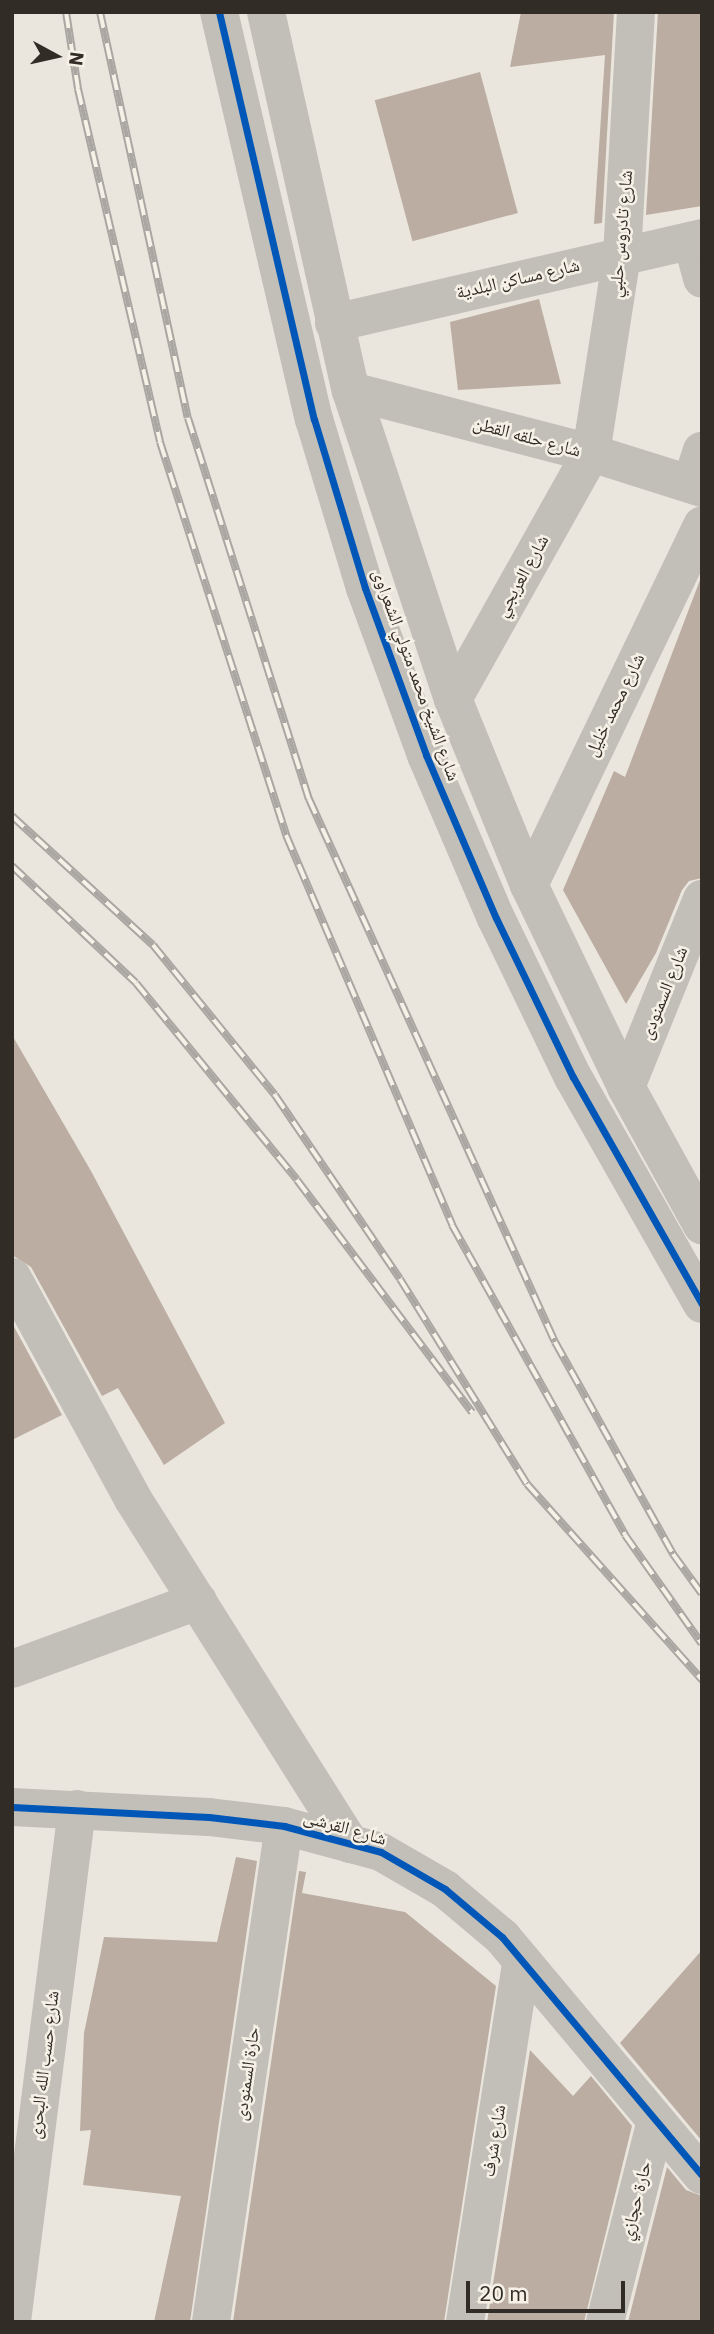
<!DOCTYPE html>
<html>
<head>
<meta charset="utf-8">
<style>
  body { margin:0 }
  #map { position:relative; width:714px; height:2334px; overflow:hidden; background:#eae6de; font-family:"IBM Plex Sans","Noto Naskh Arabic",sans-serif }
  div>[style] { position:absolute }
  .building>* { inset:0; background:#bbada2; transform-origin:0 0 }
  .minor>* { height:38px; margin:-19px; padding:0 19px; transform-origin:19px; border-radius:19px; background:#c2beb8 }
  .rail>* { height:8px; margin-top:-4px; transform-origin:0; background:repeating-linear-gradient(90deg,#f6f1e6 0 16px,#aaa7a2 0 32px); box-sizing:border-box; border-block:2px solid #aaa7a2 }
  .cycleway>* { height:7px; margin:-3.5px; padding:0 3.5px; transform-origin:3.5px; border-radius:3.5px; background:#0057b8 }
  span { translate:-50% -50%; white-space:nowrap; text-align:center; line-height:1.15; -webkit-text-stroke:5px #f6f1e6; paint-order:stroke }
  .street-label { font-size:18px; color:#322c27 }
  .frame { position:absolute; inset:0; border:14px solid #322c27; pointer-events:none }
  .north { position:absolute; left:21px; top:21px; width:70px; height:70px; -webkit-text-stroke:5px #f6f1e6; paint-order:stroke; rotate:98deg; font-size:19px; font-weight:700; line-height:28px; text-align:center; color:#322c27 }
  .north::after { content:''; display:block; margin:auto; width:24px; height:32px; background:#322c27; clip-path:polygon(50% 0,100% 100%,50% 72%,0 100%) }
  .scale { position:absolute; left:466px; top:2281px; width:159px; height:32px; box-sizing:border-box; border:4px solid #322c27; border-top:0; padding-left:9px; font-size:21px; line-height:24px; white-space:nowrap; color:#322c27; -webkit-text-stroke:5px #f6f1e6; paint-order:stroke }
</style>
</head>
<body>
<div id="map">
  <div class="building">
    <div style="clip-path:polygon(521px 12px,614px 12px,602px 223px,594px 224px,605px 55px,510px 67px)"></div>
    <div style="clip-path:polygon(658px 12px,702px 12px,702px 206px,646px 215px)"></div>
    <div style="left:480px;top:72px;width:146px;height:109px;rotate:75deg"></div>
    <div style="clip-path:polygon(539px 299px,561px 384px,458px 390px,450px 322px)"></div>
    <div style="clip-path:polygon(700px 580px,702px 878px,689px 881px,682px 890px,656px 953px,626px 1004px,563px 890px,614px 771px,625px 777px)"></div>
    <div style="clip-path:polygon(12px 1035px,91px 1171px,225px 1423px,164px 1465px,118px 1388px,102px 1396px,31px 1267px,12px 1255px)"></div>
    <div style="clip-path:polygon(12px 1323px,62px 1415px,12px 1440px)"></div>
    <div style="clip-path:polygon(236px 1857px,257px 1861px,190px 2322px,154px 2322px,181px 2196px,83px 2185px,91px 2130px,80px 2131px,84px 2033px,104px 1937px,217px 1942px)"></div>
    <div style="clip-path:polygon(299px 1871px,306px 1872px,302px 1893px,405px 1912px,496px 1986px,444px 2322px,233px 2322px)"></div>
    <div style="clip-path:polygon(702px 1950px,702px 2141px,620px 2043px)"></div>
    <div style="clip-path:polygon(530px 2050px,573px 2096px,591px 2076px,632px 2126px,584px 2322px,487px 2322px)"></div>
    <div style="clip-path:polygon(667px 2167px,686px 2190px,702px 2196px,702px 2322px,628px 2322px)"></div>
  </div>
  <div class="minor">
    <div style="left:219px;top:12px;width:418px;rotate:76.9deg"></div>
    <div style="left:314px;top:419px;width:177px;rotate:73.2deg"></div>
    <div style="left:365px;top:588px;width:178px;rotate:69.9deg"></div>
    <div style="left:426px;top:755px;width:177px;rotate:66.8deg"></div>
    <div style="left:496px;top:918px;width:177px;rotate:64.2deg"></div>
    <div style="left:573px;top:1077px;width:261px;rotate:60.4deg"></div>
    <div style="left:266px;top:12px;width:388px;rotate:77.4deg"></div>
    <div style="left:351px;top:391px;width:324px;rotate:71.7deg"></div>
    <div style="left:453px;top:699px;width:201px;rotate:67.8deg"></div>
    <div style="left:529px;top:885px;width:224px;rotate:64.3deg"></div>
    <div style="left:626px;top:1087px;width:158px;rotate:61.2deg"></div>
    <div style="left:692px;top:241px;width:39px;rotate:75deg"></div>
    <div style="left:334px;top:323px;width:378px;rotate:-13deg"></div>
    <div style="left:351px;top:391px;width:248px;rotate:14.5deg"></div>
    <div style="left:591px;top:453px;width:116px;rotate:17.5deg"></div>
    <div style="left:691px;top:484px;width:35px;rotate:-72deg"></div>
    <div style="left:453px;top:699px;width:282px;rotate:-60.7deg"></div>
    <div style="left:591px;top:453px;width:200px;rotate:-81.1deg"></div>
    <div style="left:622px;top:255px;width:243px;rotate:-86.7deg"></div>
    <div style="left:529px;top:885px;width:399px;rotate:-64.3deg"></div>
    <div style="left:626px;top:1087px;width:203px;rotate:-68deg"></div>
    <div style="left:12px;top:1277px;width:253px;rotate:61.4deg"></div>
    <div style="left:133px;top:1499px;width:408px;rotate:57.8deg"></div>
    <div style="left:12px;top:1669px;width:198px;rotate:-20.1deg"></div>
    <div style="left:12px;top:1807px;width:197px;rotate:2.9deg"></div>
    <div style="left:209px;top:1817px;width:76px;rotate:6.8deg"></div>
    <div style="left:284px;top:1826px;width:100px;rotate:15deg"></div>
    <div style="left:381px;top:1852px;width:74px;rotate:30deg"></div>
    <div style="left:445px;top:1889px;width:75px;rotate:40.1deg"></div>
    <div style="left:502px;top:1937px;width:311px;rotate:50deg"></div>
    <div style="left:12px;top:2321px;width:516px;rotate:-82.76deg"></div>
    <div style="left:211px;top:2322px;width:501px;rotate:-81.63deg"></div>
    <div style="left:465px;top:2322px;width:366px;rotate:-81.1deg"></div>
    <div style="left:605px;top:2322px;width:207px;rotate:-75.8deg"></div>
  </div>
  <div class="rail">
    <div style="left:66px;top:12px;width:78px;rotate:81.1deg"></div>
    <div style="left:78px;top:89px;width:362px;rotate:76.9deg"></div>
    <div style="left:160px;top:442px;width:413px;rotate:72.2deg"></div>
    <div style="left:286px;top:835px;width:424px;rotate:66.9deg"></div>
    <div style="left:452px;top:1225px;width:355px;rotate:60.8deg"></div>
    <div style="left:625px;top:1535px;width:133px;rotate:54.8deg"></div>
    <div style="left:100px;top:12px;width:415px;rotate:77.8deg"></div>
    <div style="left:188px;top:418px;width:400px;rotate:72.4deg"></div>
    <div style="left:309px;top:799px;width:596px;rotate:65.63deg"></div>
    <div style="left:555px;top:1342px;width:243px;rotate:60.9deg"></div>
    <div style="left:673px;top:1554px;width:49px;rotate:54.1deg"></div>
    <div style="left:12px;top:816px;width:191px;rotate:42.5deg"></div>
    <div style="left:153px;top:945px;width:193px;rotate:50.9deg"></div>
    <div style="left:275px;top:1095px;width:222px;rotate:55.8deg"></div>
    <div style="left:400px;top:1279px;width:241px;rotate:58.2deg"></div>
    <div style="left:527px;top:1484px;width:263px;rotate:48.2deg"></div>
    <div style="left:12px;top:866px;width:170px;rotate:43.3deg"></div>
    <div style="left:136px;top:983px;width:254px;rotate:50.7deg"></div>
    <div style="left:297px;top:1180px;width:291px;rotate:53deg"></div>
  </div>
  <div class="cycleway">
    <div style="left:219px;top:12px;width:418px;rotate:76.9deg"></div>
    <div style="left:314px;top:419px;width:177px;rotate:73.2deg"></div>
    <div style="left:365px;top:588px;width:178px;rotate:69.9deg"></div>
    <div style="left:426px;top:755px;width:177px;rotate:66.8deg"></div>
    <div style="left:496px;top:918px;width:177px;rotate:64.2deg"></div>
    <div style="left:573px;top:1077px;width:261px;rotate:60.4deg"></div>
    <div style="left:12px;top:1807px;width:197px;rotate:2.9deg"></div>
    <div style="left:209px;top:1817px;width:76px;rotate:6.8deg"></div>
    <div style="left:284px;top:1826px;width:100px;rotate:15deg"></div>
    <div style="left:381px;top:1852px;width:74px;rotate:30deg"></div>
    <div style="left:445px;top:1889px;width:75px;rotate:40.1deg"></div>
    <div style="left:502px;top:1937px;width:311px;rotate:50deg"></div>
  </div>
  <div class="street-label">
    <span style="left:621px;top:234px;rotate:-85deg">شارع تادروس حلبي</span>
    <span style="left:518px;top:279px;rotate:-13deg">شارع مساكن البلدية</span>
    <span style="left:527px;top:437px;rotate:15deg">شارع حلقه القطن</span>
    <span style="left:522px;top:576px;rotate:-61deg">شارع العربجي</span>
    <span style="left:416px;top:675px;rotate:70deg">شارع الشيخ محمد متولي الشعراوى</span>
    <span style="left:615px;top:705px;rotate:-64deg">شارع محمد خليل</span>
    <span style="left:664px;top:993px;rotate:-68deg">شارع السمنودى</span>
    <span style="left:345px;top:1828px;rotate:16deg">شارع القرشى</span>
    <span style="left:44px;top:2065px;rotate:-83deg">شارع حسب الله البحرى</span>
    <span style="left:247px;top:2074px;rotate:-82deg">حارة السمنودى</span>
    <span style="left:494px;top:2141px;rotate:-81deg">شارع شرف</span>
    <span style="left:636px;top:2201px;rotate:-76deg">حارة حجازي</span>
  </div>
  <div class="frame"></div>
  <div class="north">N</div>
  <div class="scale">20 m</div>
</div>
</body>
</html>
